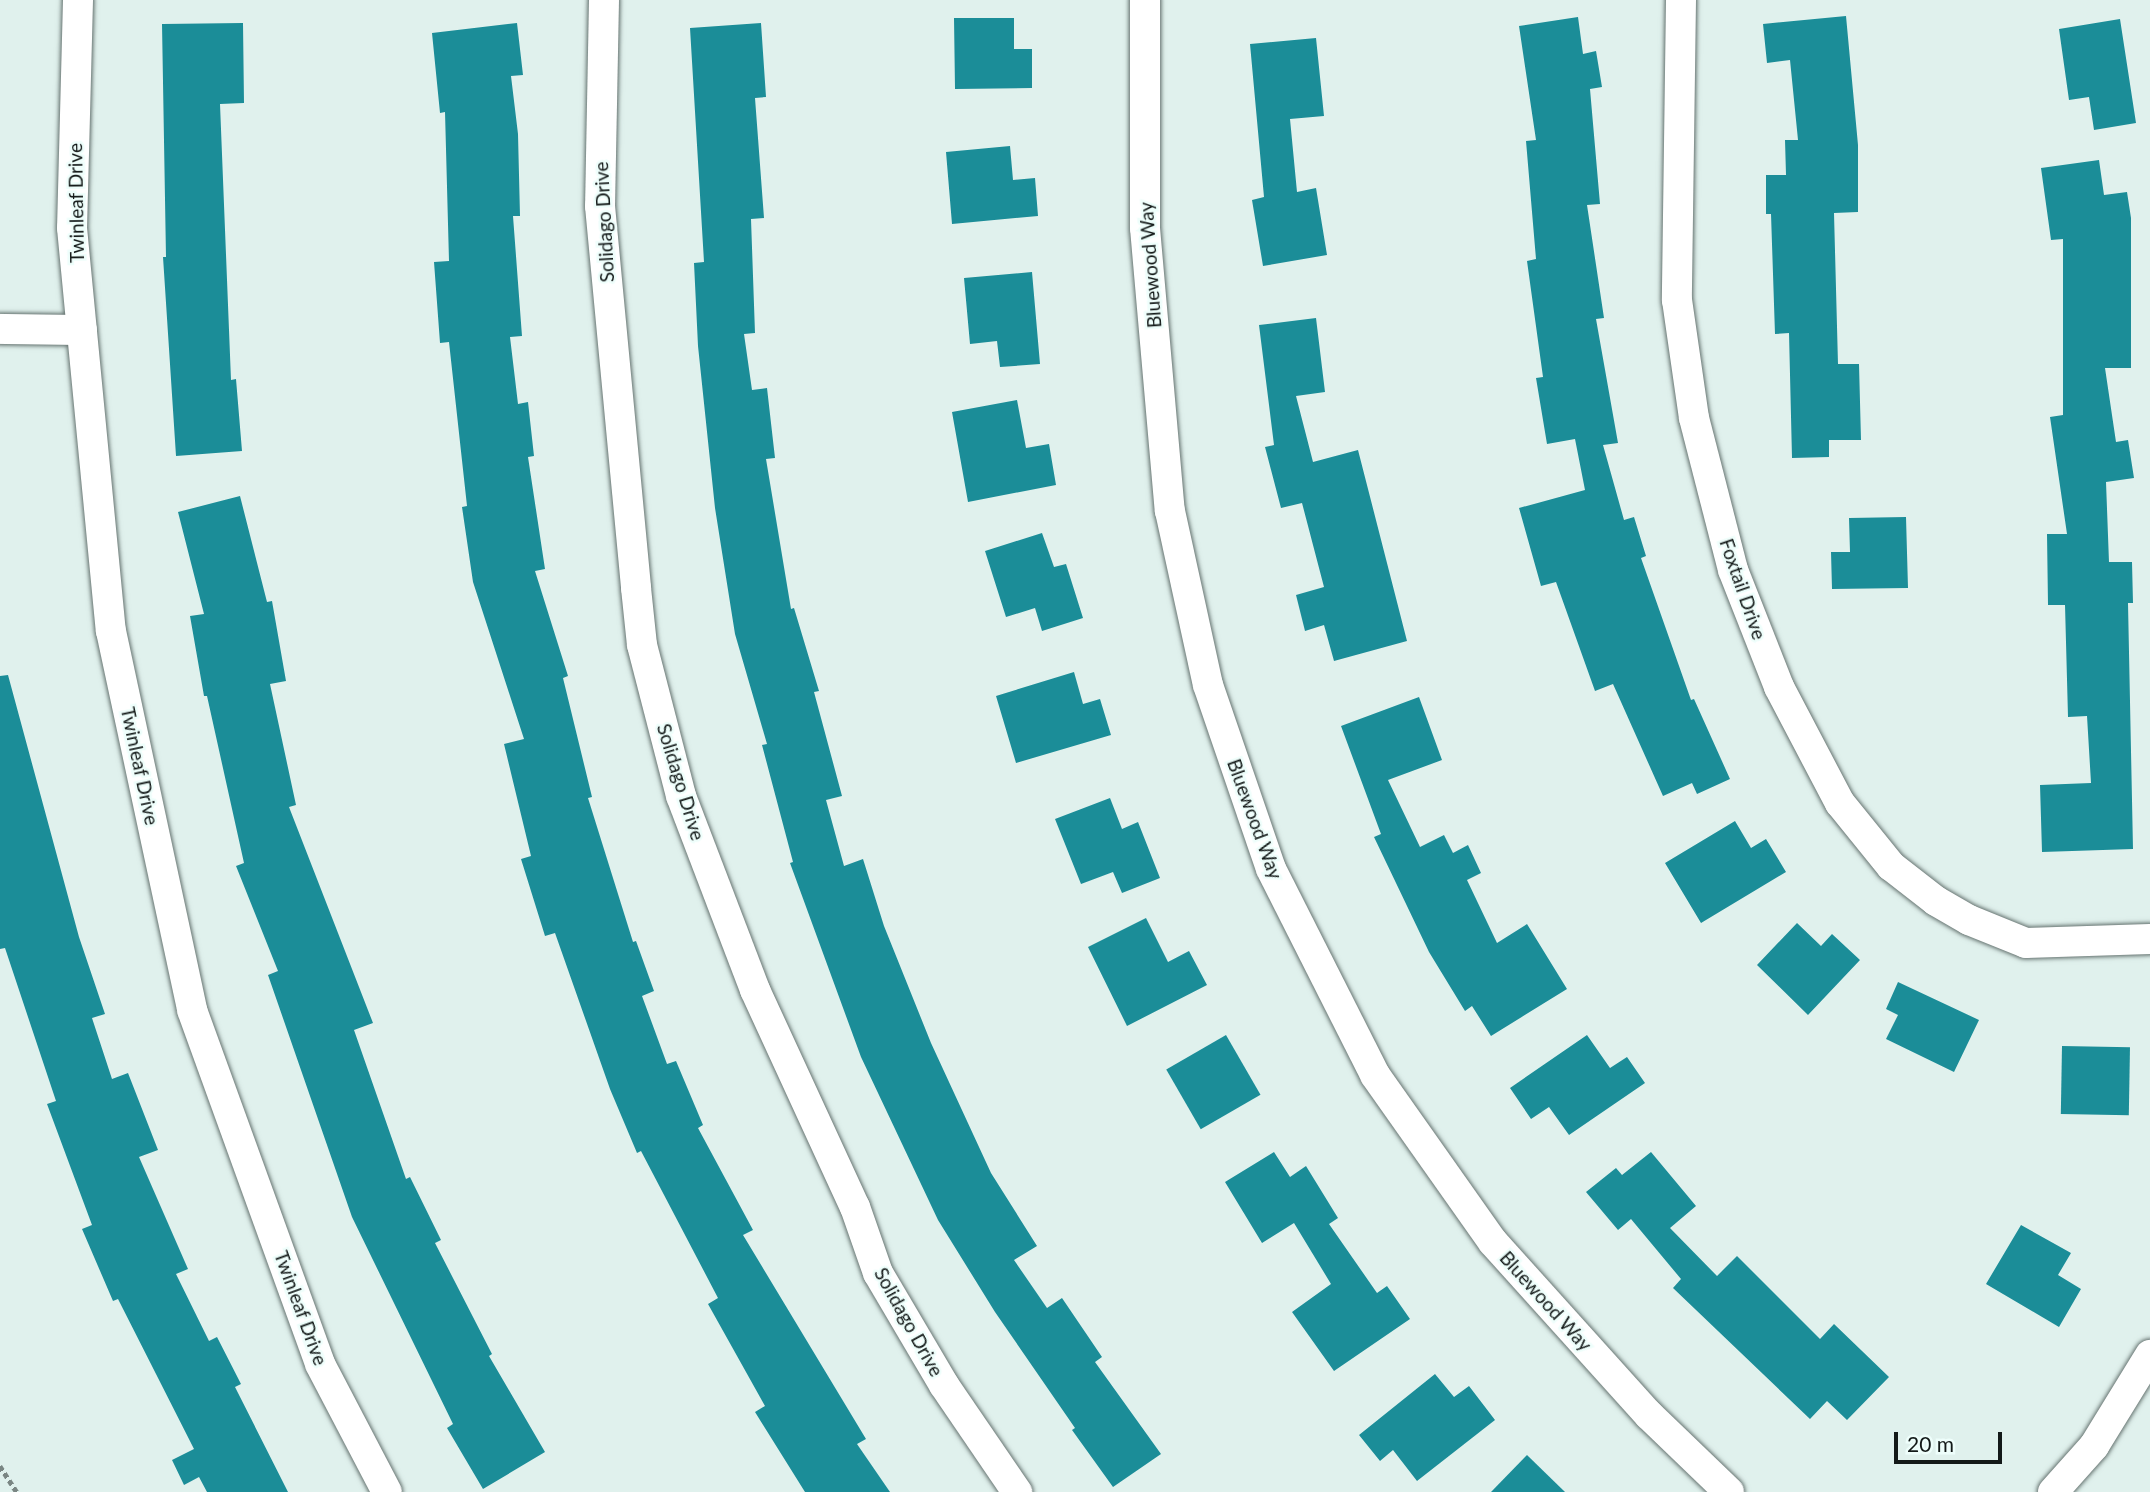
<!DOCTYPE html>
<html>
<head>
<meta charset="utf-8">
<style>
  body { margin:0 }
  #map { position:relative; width:2150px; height:1492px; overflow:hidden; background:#e0f1ed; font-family:Lato,sans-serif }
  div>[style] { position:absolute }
  .building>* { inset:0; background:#1b8d98; transform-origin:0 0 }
  .path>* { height:4.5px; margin-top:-2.25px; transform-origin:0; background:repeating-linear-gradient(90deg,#7a8683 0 5px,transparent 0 8.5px) }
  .roads { filter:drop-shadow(0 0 2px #667471) drop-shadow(0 0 2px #667471) }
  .street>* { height:30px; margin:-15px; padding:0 15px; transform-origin:15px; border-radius:15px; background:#fff }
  span { translate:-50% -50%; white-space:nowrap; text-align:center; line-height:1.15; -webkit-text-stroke:5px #eefefb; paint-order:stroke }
  .street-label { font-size:19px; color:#131918 }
  .scale { position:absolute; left:1894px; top:1432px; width:108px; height:32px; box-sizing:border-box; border:4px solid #131918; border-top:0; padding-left:9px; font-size:21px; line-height:24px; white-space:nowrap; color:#131918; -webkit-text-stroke:5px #eefefb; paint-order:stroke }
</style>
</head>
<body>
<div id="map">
  <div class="building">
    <div style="clip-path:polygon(1846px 16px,1858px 145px,1858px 212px,1834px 213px,1838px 364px,1859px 364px,1861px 440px,1829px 440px,1829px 457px,1792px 458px,1789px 333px,1775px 334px,1771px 214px,1766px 214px,1766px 175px,1786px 175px,1785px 140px,1798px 140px,1790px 60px,1767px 63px,1763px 24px)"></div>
    <div style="clip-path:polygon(1578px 17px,1583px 54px,1596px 51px,1602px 87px,1590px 89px,1600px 204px,1587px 205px,1604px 318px,1596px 319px,1618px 443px,1603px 445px,1624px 520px,1634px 517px,1646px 556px,1641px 558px,1691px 700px,1694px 699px,1730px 779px,1697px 794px,1692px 783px,1663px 796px,1613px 684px,1595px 691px,1556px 582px,1541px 586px,1519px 508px,1585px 490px,1575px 439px,1547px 444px,1536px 378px,1543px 377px,1527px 261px,1536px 259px,1526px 141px,1536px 140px,1519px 26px)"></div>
    <div style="clip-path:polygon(954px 18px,1014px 18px,1014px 49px,1032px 49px,1032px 88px,955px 89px)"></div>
    <div style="clip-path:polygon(2120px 19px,2136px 123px,2094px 130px,2089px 97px,2069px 100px,2059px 29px)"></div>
    <div style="clip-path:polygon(243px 23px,244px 103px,220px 104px,231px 380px,236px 379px,242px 451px,176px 456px,163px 257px,166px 257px,162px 24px)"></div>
    <div style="clip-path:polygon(517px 23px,523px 75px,511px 76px,518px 134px,520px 216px,513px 216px,522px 336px,510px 337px,518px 404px,528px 402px,534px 456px,528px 457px,545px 569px,535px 571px,568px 676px,563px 678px,592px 797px,588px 798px,633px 942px,636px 941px,654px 991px,642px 996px,667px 1064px,676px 1061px,703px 1125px,698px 1128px,753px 1230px,743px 1235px,866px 1439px,857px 1444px,890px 1492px,805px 1492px,755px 1412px,765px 1406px,708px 1304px,718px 1298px,641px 1151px,637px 1153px,610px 1089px,555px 933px,545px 936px,521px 859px,531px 856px,504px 744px,524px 739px,473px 582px,462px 507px,467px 506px,449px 342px,440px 343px,434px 262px,449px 261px,445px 112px,440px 113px,432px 33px)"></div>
    <div style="clip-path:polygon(761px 23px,766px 97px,755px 98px,764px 218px,751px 219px,755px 333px,744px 334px,752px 390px,767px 388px,775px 458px,766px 459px,791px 609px,794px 608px,819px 691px,814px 692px,842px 796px,826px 800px,844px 866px,863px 859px,884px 926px,931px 1043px,991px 1173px,1037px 1246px,1014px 1260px,1047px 1308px,1062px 1298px,1102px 1357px,1095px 1362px,1161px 1454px,1113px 1487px,1072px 1430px,1075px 1428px,995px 1312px,938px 1220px,861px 1057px,790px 863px,793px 862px,762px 745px,767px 744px,735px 634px,715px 508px,698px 346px,694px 263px,704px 262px,690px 28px)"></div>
    <div style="clip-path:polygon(1316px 38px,1324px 116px,1290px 119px,1297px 192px,1316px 188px,1327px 255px,1263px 266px,1252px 200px,1264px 197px,1250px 44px)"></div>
    <div style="clip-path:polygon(1010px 146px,1013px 180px,1035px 178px,1038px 216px,952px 224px,946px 152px)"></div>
    <div style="clip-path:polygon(2099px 160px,2104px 195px,2127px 192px,2131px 218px,2131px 368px,2105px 368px,2116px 442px,2128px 440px,2134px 478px,2106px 482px,2109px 562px,2132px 562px,2133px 603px,2128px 603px,2133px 849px,2042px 852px,2040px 785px,2091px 783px,2087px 716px,2068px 717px,2065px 605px,2048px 605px,2047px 534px,2067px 534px,2050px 417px,2063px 415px,2063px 239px,2051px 240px,2041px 168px)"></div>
    <div style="clip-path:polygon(1032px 272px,1040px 364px,1000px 367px,997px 341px,970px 344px,964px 278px)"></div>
    <div style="clip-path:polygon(1316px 318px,1325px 392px,1296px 396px,1313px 462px,1358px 450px,1407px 641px,1334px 661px,1324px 625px,1305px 631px,1296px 595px,1324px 587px,1302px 503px,1281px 508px,1265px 447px,1274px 445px,1259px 325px)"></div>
    <div style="clip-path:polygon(1017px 400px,1026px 448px,1049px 444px,1056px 485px,968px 502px,952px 412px)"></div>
    <div style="clip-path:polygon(240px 496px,267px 602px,272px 601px,286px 681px,270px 684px,296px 805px,289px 807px,373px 1023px,354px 1030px,406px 1179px,410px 1177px,441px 1240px,435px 1243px,492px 1354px,489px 1356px,545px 1452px,483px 1489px,447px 1428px,453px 1424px,352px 1217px,268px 975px,278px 971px,236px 866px,244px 863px,207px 696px,204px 696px,190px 616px,204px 614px,178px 512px)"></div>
    <div style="clip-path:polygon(1906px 517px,1908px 588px,1832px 589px,1831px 552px,1850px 552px,1849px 518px)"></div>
    <div style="clip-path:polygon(1042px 533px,1054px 567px,1066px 564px,1083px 618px,1042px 631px,1035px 608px,1006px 617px,985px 551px)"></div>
    <div style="clip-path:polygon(1074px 672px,1083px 704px,1100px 699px,1111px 735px,1016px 763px,996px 696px)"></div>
    <div style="clip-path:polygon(8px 675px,79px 937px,105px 1014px,92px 1018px,112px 1079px,128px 1073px,158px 1150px,139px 1157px,188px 1269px,176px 1274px,209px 1341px,217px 1337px,241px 1384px,235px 1387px,288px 1492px,207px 1492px,199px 1477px,184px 1485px,172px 1460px,194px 1449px,118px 1299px,113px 1301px,82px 1229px,92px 1225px,47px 1104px,56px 1101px,5px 948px,0 949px,0 676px)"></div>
    <div style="clip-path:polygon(1419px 697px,1442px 760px,1388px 780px,1420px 847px,1444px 835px,1453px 853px,1468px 845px,1481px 873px,1467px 880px,1497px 943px,1527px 924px,1567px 989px,1491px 1036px,1472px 1006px,1465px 1011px,1429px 952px,1374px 837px,1381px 834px,1341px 726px)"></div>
    <div style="clip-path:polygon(1110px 798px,1122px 829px,1138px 822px,1160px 878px,1122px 893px,1113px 872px,1081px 884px,1055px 819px)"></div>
    <div style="clip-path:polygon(1735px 821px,1751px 848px,1766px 839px,1786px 872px,1701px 923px,1665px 863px)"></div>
    <div style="clip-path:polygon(1146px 918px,1168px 962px,1189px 951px,1207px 985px,1127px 1026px,1088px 947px)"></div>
    <div style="clip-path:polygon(1797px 923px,1821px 946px,1832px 934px,1860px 960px,1808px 1015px,1757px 965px)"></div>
    <div style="clip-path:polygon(1898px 982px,1979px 1020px,1954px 1072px,1886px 1039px,1898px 1015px,1886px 1009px)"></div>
    <div style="left:1226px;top:1035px;width:69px;height:69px;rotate:60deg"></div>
    <div style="clip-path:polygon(1587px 1035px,1610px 1068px,1627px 1057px,1645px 1083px,1569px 1135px,1549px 1107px,1531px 1119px,1510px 1088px)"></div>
    <div style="left:2062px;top:1046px;width:68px;height:68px;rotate:1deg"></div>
    <div style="clip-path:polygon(1274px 1152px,1290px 1177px,1306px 1166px,1338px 1218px,1329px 1224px,1377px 1293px,1387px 1286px,1410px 1319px,1334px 1371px,1292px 1312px,1331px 1284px,1294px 1223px,1262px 1243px,1225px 1182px)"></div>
    <div style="clip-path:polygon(1651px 1152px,1696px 1206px,1670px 1228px,1717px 1276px,1737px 1256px,1820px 1339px,1834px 1324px,1889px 1377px,1847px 1420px,1827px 1401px,1810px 1419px,1673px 1288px,1681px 1279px,1631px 1219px,1618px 1230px,1586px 1192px,1616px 1168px,1622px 1175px)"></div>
    <div style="clip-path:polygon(2021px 1225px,2071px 1253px,2058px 1275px,2081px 1289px,2059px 1327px,1986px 1284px)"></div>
    <div style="clip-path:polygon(1435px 1374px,1454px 1397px,1469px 1386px,1495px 1420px,1417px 1481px,1393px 1450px,1380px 1461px,1359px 1435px)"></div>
    <div style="clip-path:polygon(1527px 1455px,1565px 1492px,1491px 1492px)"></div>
  </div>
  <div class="path">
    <div style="left:0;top:1466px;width:31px;rotate:57deg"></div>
  </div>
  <div class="roads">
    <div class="street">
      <div style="left:78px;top:0;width:228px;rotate:91.5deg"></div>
      <div style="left:72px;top:228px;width:405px;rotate:84.5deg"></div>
      <div style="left:111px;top:631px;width:388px;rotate:77.9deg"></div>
      <div style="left:192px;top:1010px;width:376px;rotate:70.1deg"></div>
      <div style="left:320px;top:1364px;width:144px;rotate:62.4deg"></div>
      <div style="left:604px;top:0;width:206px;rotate:91.1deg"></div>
      <div style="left:600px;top:206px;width:384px;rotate:84.6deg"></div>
      <div style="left:636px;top:588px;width:57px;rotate:84deg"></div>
      <div style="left:642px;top:645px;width:156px;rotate:75.5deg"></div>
      <div style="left:681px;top:796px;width:208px;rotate:69.1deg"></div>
      <div style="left:755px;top:990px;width:239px;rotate:65.3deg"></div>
      <div style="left:855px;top:1207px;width:70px;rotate:70.8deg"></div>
      <div style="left:878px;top:1273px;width:130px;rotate:59.5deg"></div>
      <div style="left:944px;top:1385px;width:130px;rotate:55.7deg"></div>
      <div style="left:1145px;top:0;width:228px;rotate:90deg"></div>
      <div style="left:1145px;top:228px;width:284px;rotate:85deg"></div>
      <div style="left:1170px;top:511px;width:178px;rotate:77.7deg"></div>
      <div style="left:1208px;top:685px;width:194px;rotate:71.1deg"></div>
      <div style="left:1271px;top:869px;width:231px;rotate:63.2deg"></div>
      <div style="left:1375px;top:1075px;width:204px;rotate:54.8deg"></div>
      <div style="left:1493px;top:1242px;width:233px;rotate:48deg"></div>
      <div style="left:1649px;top:1415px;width:111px;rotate:43.9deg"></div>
      <div style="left:1681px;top:0;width:300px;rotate:90.8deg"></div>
      <div style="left:1677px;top:300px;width:119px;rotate:81.8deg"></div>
      <div style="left:1694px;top:418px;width:157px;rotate:75.6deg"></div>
      <div style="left:1733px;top:570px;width:126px;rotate:68.5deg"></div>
      <div style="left:1779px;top:687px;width:131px;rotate:62.3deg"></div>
      <div style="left:1840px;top:803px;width:81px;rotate:51deg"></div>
      <div style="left:1891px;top:866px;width:57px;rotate:37.9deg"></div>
      <div style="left:1936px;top:901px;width:38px;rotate:30deg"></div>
      <div style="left:1969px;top:920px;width:61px;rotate:22deg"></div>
      <div style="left:2026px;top:943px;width:124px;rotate:-1.8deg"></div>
      <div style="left:0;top:329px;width:82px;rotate:0.7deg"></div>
      <div style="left:2053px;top:1492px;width:62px;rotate:-48.3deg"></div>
      <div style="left:2094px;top:1446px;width:107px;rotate:-58.4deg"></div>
    </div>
  </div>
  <div class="street-label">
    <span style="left:76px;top:203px;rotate:-91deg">Twinleaf Drive</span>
    <span style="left:604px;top:222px;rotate:-93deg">Solidago Drive</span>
    <span style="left:1150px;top:265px;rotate:-94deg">Bluewood Way</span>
    <span style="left:1743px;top:589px;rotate:71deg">Foxtail Drive</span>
    <span style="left:140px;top:766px;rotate:78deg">Twinleaf Drive</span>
    <span style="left:681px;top:782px;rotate:73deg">Solidago Drive</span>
    <span style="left:1255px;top:819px;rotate:70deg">Bluewood Way</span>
    <span style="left:1546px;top:1301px;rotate:48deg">Bluewood Way</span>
    <span style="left:301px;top:1308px;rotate:70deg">Twinleaf Drive</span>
    <span style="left:909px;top:1322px;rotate:61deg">Solidago Drive</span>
  </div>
  <div class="scale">20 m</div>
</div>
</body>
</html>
